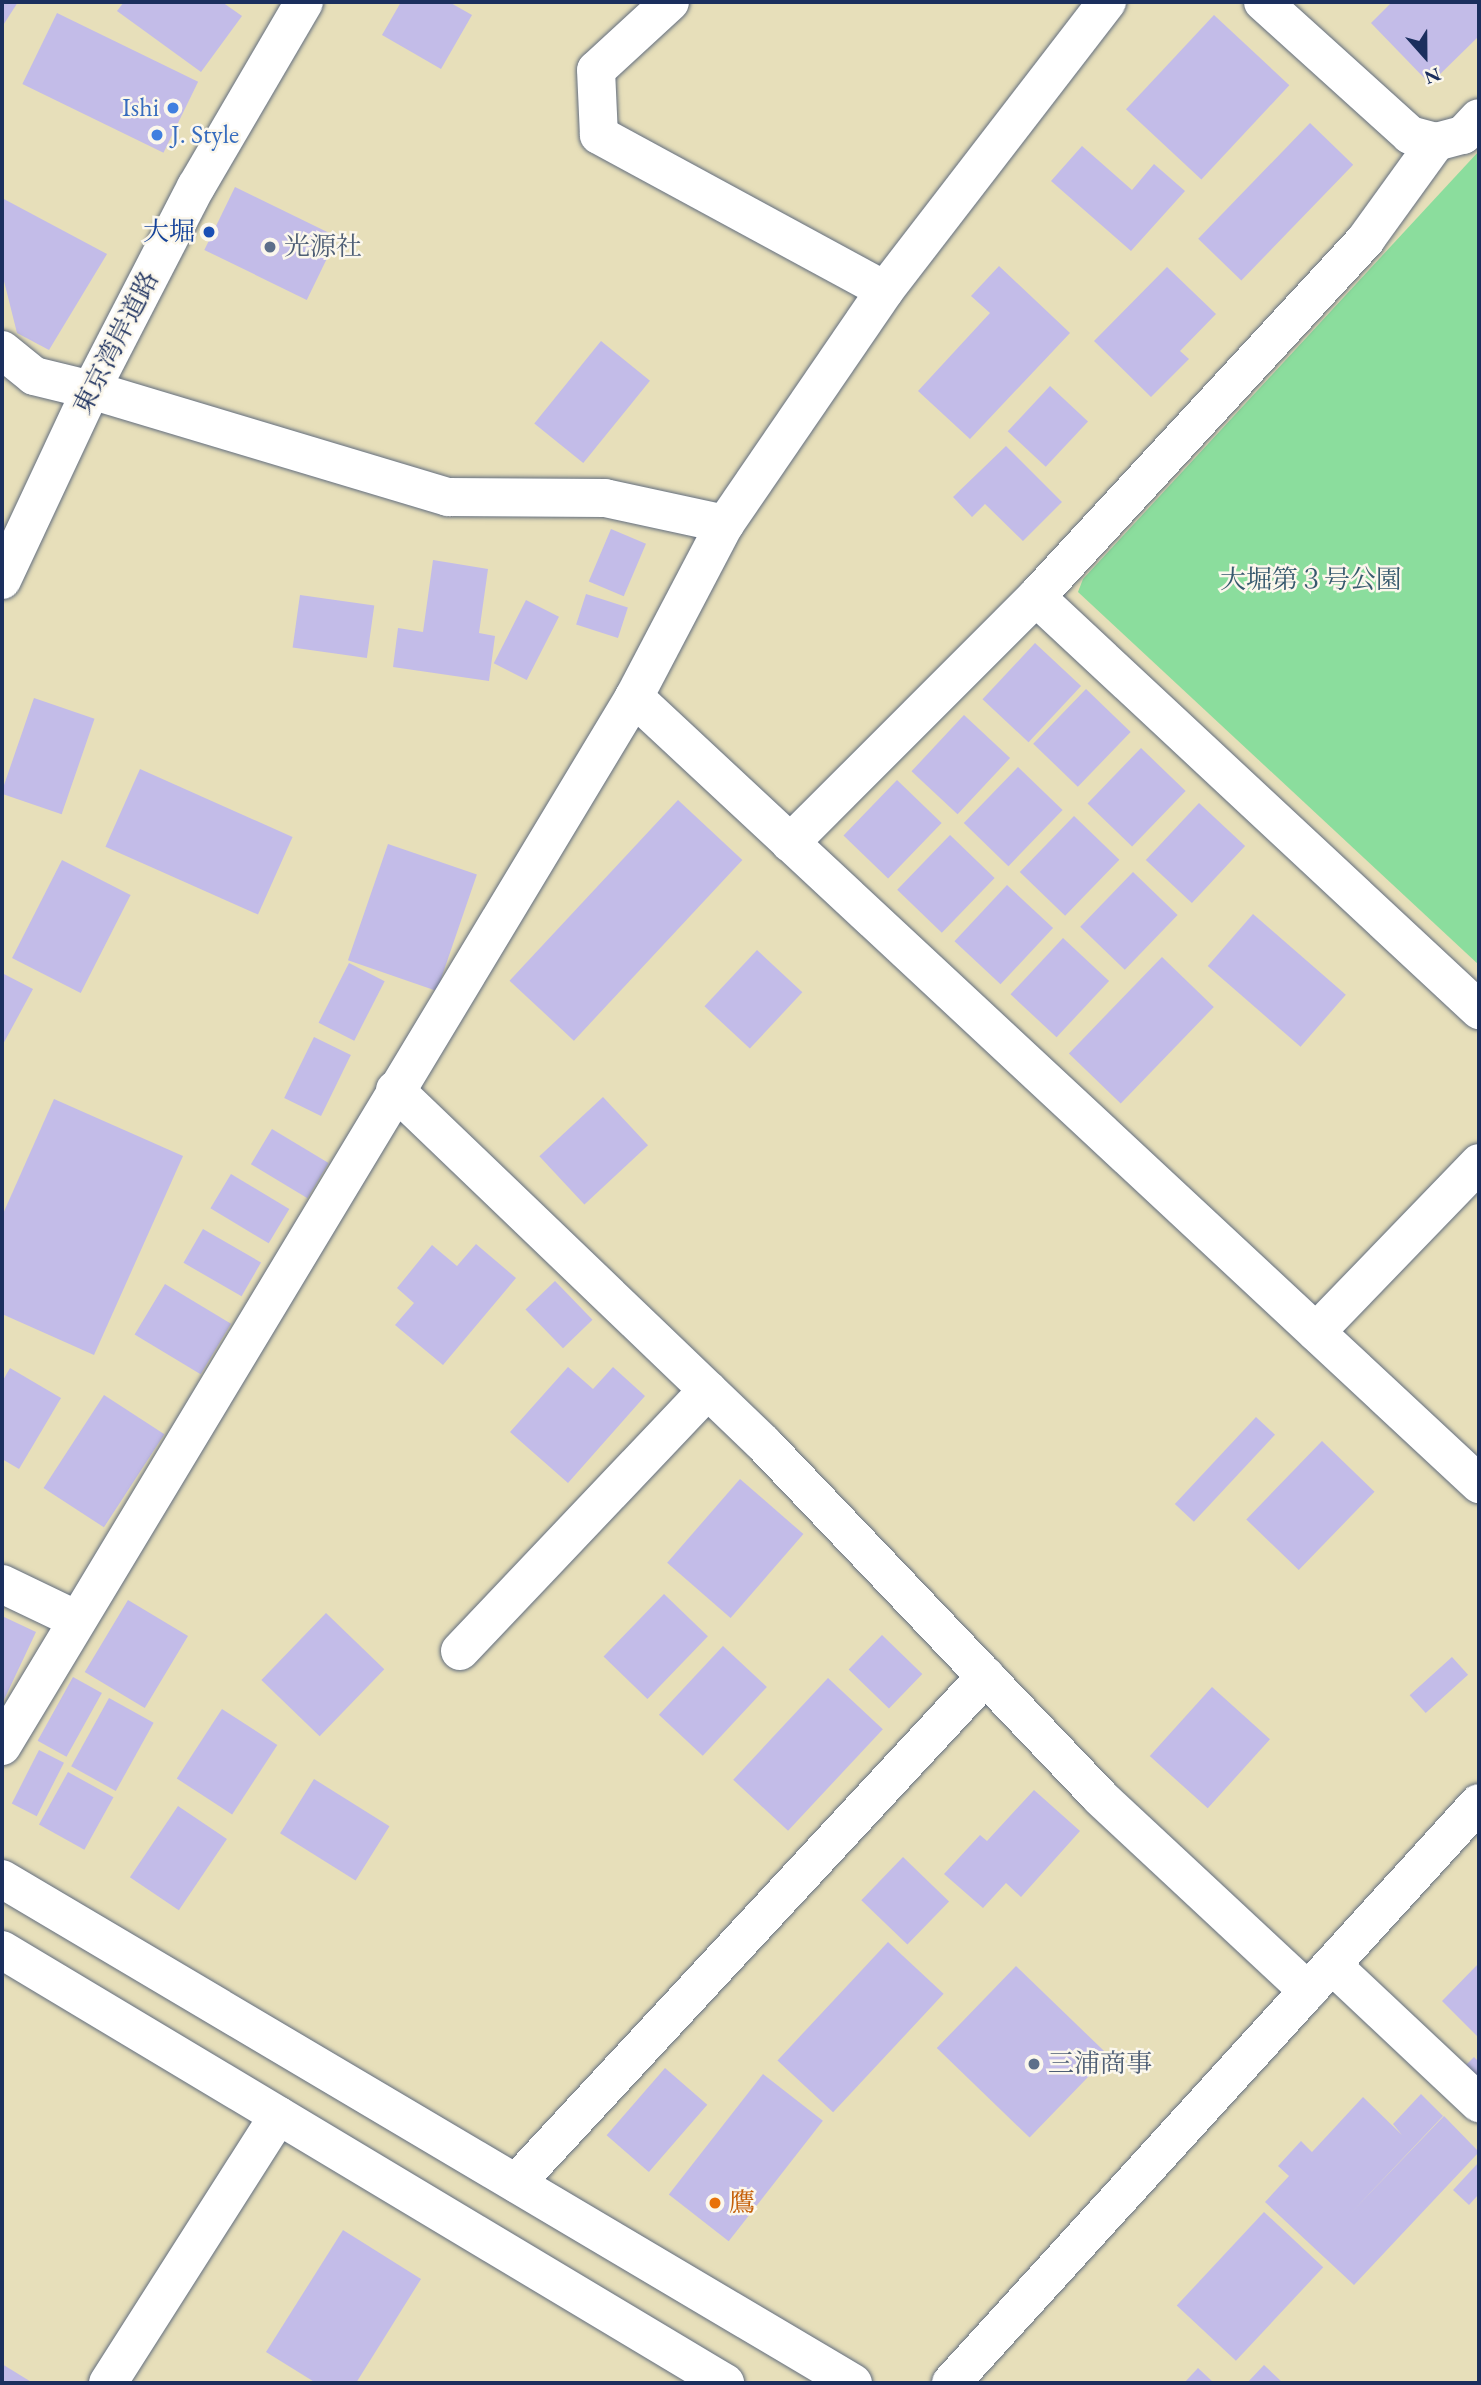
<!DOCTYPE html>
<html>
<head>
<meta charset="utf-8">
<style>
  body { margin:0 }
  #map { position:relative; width:1481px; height:2385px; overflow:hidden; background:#e7dfba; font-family:"EB Garamond","Noto Serif JP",serif }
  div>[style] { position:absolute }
  .green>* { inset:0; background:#8bdd9d }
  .building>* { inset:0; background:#c3bce8; transform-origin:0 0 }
  .roads { filter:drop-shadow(0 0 2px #626d7e) drop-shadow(0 0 2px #626d7e) }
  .street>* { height:38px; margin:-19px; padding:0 19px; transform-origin:19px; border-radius:19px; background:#fff }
  .secondary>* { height:38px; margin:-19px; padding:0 19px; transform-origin:19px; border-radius:19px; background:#fff }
  .highway>* { height:38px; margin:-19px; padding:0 19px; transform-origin:19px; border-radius:19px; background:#fff }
  .dots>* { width:19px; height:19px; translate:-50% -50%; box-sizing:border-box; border:4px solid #fbf7ec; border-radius:50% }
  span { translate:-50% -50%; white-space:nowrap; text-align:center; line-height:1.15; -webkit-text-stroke:5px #fbf7ec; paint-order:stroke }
  .shop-label { font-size:26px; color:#366cbe }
  .right { translate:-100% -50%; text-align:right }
  .left { translate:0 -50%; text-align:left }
  .transit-label { font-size:26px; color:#164399 }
  .service-label { font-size:26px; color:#4e5e75 }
  .street-label { font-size:26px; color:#1b2f5e }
  .park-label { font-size:26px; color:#375a6e }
  .food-label { font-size:26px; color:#c56008 }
  .frame { position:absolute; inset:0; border:4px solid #1b2f5e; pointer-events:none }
  .north { position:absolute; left:1390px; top:21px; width:70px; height:70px; -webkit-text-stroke:5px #fbf7ec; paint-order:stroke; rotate:159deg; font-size:19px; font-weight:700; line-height:28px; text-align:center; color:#1b2f5e }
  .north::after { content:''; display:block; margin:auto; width:24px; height:32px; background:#1b2f5e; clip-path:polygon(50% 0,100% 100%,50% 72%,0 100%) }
</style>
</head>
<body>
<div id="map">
  <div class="green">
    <div style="clip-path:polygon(1479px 151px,1479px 965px,1078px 592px,1083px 579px)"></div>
  </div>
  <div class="building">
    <div style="clip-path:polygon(2px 2px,18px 2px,2px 27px)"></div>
    <div style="clip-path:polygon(124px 2px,222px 2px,242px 16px,201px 72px,117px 11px)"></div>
    <div style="clip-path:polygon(401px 2px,449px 2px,472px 15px,441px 69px,382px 35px)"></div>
    <div style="clip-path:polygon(1392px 2px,1479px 2px,1479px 36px,1430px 84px,1371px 23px)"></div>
    <div style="left:57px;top:13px;width:157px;height:79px;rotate:26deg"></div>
    <div style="left:1214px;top:15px;width:103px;height:129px;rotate:43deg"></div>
    <div style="left:1310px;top:123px;width:60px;height:161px;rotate:44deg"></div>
    <div style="clip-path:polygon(1082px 146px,1132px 190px,1154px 164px,1185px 191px,1131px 251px,1051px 181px)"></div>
    <div style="left:235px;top:187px;width:114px;height:70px;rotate:26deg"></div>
    <div style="clip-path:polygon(2px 198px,107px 254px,49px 350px,17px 333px,2px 273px)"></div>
    <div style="clip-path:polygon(999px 266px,1070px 333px,970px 439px,918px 391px,990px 313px,971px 296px)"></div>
    <div style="clip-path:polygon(1167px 267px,1216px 314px,1180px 351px,1189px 359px,1151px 397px,1094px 341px)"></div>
    <div style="left:601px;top:341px;width:63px;height:106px;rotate:39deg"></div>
    <div style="left:1050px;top:386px;width:52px;height:62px;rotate:43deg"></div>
    <div style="clip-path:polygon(1006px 446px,1062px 502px,1023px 541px,985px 504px,972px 517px,953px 497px)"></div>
    <div style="left:611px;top:529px;width:38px;height:57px;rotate:23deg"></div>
    <div style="clip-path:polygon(433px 560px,488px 569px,479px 633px,495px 636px,489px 681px,393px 667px,398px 628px,423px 632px)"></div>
    <div style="left:586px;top:594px;width:44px;height:32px;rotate:18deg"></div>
    <div style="left:300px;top:595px;width:75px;height:53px;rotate:8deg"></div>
    <div style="left:526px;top:600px;width:37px;height:71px;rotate:27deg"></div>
    <div style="left:1035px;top:643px;width:63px;height:77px;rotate:43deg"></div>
    <div style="left:1086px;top:689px;width:62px;height:76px;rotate:44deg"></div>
    <div style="left:34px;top:698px;width:64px;height:101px;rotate:19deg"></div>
    <div style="left:964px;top:715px;width:63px;height:77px;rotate:43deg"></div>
    <div style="left:1141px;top:748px;width:62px;height:77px;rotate:44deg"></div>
    <div style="left:1018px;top:767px;width:62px;height:78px;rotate:44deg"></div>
    <div style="left:140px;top:769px;width:167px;height:85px;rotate:24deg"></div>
    <div style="left:897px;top:780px;width:62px;height:77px;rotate:44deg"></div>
    <div style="left:678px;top:800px;width:88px;height:247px;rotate:43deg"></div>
    <div style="left:1199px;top:803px;width:63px;height:78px;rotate:43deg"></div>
    <div style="left:1074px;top:816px;width:63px;height:78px;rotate:44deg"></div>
    <div style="left:950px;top:835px;width:62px;height:76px;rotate:44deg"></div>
    <div style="left:388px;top:844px;width:94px;height:123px;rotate:19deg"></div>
    <div style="left:62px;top:860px;width:77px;height:110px;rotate:27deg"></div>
    <div style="left:1133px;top:872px;width:62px;height:76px;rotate:44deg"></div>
    <div style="left:1007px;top:885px;width:63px;height:77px;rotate:43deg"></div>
    <div style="left:1253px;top:914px;width:123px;height:69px;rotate:41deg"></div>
    <div style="left:1063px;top:938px;width:63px;height:77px;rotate:43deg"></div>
    <div style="left:757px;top:950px;width:62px;height:77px;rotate:43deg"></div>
    <div style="left:1162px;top:957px;width:72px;height:134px;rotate:44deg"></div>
    <div style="left:349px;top:963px;width:40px;height:67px;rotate:27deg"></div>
    <div style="clip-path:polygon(2px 973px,33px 989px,2px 1046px)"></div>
    <div style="left:314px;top:1037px;width:41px;height:68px;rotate:26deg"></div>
    <div style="left:603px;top:1097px;width:66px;height:87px;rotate:47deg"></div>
    <div style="clip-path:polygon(54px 1099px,183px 1156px,94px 1355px,2px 1314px,2px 1216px)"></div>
    <div style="left:272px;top:1129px;width:66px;height:41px;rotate:31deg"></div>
    <div style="left:231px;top:1174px;width:68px;height:40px;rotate:31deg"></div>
    <div style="left:203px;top:1229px;width:67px;height:39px;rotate:30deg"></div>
    <div style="clip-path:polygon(476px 1244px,516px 1278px,443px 1365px,395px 1325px,414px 1303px,397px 1288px,432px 1245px,457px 1266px)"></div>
    <div style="left:555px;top:1281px;width:54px;height:41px;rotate:46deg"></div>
    <div style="left:165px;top:1284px;width:77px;height:59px;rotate:31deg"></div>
    <div style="clip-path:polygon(568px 1367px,593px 1389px,613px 1367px,645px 1396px,568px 1483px,510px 1432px)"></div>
    <div style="clip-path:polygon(10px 1368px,61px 1398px,19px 1469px,2px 1459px,2px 1382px)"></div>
    <div style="left:104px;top:1395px;width:72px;height:111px;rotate:33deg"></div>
    <div style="left:1256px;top:1417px;width:26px;height:119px;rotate:43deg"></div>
    <div style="left:1322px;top:1441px;width:73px;height:109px;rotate:44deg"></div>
    <div style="left:740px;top:1479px;width:84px;height:111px;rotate:41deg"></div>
    <div style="left:664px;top:1594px;width:61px;height:87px;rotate:44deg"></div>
    <div style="left:128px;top:1600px;width:70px;height:84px;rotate:31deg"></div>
    <div style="left:326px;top:1613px;width:81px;height:93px;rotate:44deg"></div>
    <div style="clip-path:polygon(2px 1616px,36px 1632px,2px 1704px)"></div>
    <div style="left:882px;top:1635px;width:56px;height:48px;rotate:44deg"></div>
    <div style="left:723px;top:1646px;width:60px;height:94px;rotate:43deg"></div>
    <div style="left:1452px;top:1657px;width:24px;height:57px;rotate:48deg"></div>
    <div style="left:73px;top:1677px;width:33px;height:73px;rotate:29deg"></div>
    <div style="left:828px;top:1678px;width:75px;height:139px;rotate:43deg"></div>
    <div style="left:1212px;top:1687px;width:78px;height:93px;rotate:42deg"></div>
    <div style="left:109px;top:1698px;width:51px;height:78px;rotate:29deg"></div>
    <div style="left:222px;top:1709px;width:66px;height:83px;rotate:33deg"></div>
    <div style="left:39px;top:1750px;width:28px;height:60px;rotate:27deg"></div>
    <div style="left:68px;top:1772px;width:52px;height:60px;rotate:29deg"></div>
    <div style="left:314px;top:1779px;width:89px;height:64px;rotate:32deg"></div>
    <div style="clip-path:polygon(1034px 1790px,1080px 1831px,1021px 1897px,1006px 1883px,983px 1908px,944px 1874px,980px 1835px,987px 1841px)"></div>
    <div style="left:178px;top:1806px;width:59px;height:86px;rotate:34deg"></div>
    <div style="left:903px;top:1857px;width:64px;height:60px;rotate:44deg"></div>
    <div style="left:888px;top:1942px;width:76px;height:162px;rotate:43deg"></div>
    <div style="clip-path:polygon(1479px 1963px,1479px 2038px,1442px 2001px)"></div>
    <div style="left:1016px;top:1966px;width:129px;height:114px;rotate:44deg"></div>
    <div style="clip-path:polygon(1474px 2057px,1479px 2062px,1479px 2079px,1465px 2066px)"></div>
    <div style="left:665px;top:2068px;width:56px;height:89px;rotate:41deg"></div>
    <div style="left:763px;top:2074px;width:76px;height:153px;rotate:38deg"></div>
    <div style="clip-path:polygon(1421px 2094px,1443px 2116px,1350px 2214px,1444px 2116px,1479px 2152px,1354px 2285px,1265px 2202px,1289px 2176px,1278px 2166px,1301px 2141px,1312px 2152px,1363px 2097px,1402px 2135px,1393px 2124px)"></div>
    <div style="clip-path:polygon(1479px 2162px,1479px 2194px,1469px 2205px,1453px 2190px)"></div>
    <div style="left:1264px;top:2212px;width:81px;height:128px;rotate:43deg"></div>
    <div style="clip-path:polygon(343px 2230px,421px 2279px,356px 2383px,316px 2383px,266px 2352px)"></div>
    <div style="clip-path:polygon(2px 2364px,33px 2383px,2px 2383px)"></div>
    <div style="clip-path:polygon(1264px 2365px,1283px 2383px,1247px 2383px)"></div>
    <div style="clip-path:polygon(1198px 2368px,1214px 2383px,1184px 2383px)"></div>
  </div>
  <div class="roads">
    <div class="street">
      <div style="left:670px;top:2px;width:100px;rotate:137.4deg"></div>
      <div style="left:596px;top:70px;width:65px;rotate:87.4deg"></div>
      <div style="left:599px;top:135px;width:325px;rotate:28.5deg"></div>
      <div style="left:1263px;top:2px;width:198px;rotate:42.1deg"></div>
      <div style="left:1410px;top:135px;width:27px;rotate:15deg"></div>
      <div style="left:1436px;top:142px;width:28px;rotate:-15deg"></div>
      <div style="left:1463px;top:135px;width:23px;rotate:-47deg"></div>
      <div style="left:2px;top:350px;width:41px;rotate:39.1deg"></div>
      <div style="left:34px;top:376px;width:59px;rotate:13.8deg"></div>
      <div style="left:91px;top:390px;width:373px;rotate:16.7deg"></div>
      <div style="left:448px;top:497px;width:157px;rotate:0.4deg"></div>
      <div style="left:605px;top:498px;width:123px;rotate:12.2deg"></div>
      <div style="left:1036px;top:597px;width:606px;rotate:42.99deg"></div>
      <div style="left:634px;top:697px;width:1155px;rotate:42.96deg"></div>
      <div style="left:790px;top:843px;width:348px;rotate:-45deg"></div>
      <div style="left:1036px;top:597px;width:487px;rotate:-47.3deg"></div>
      <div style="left:1366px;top:239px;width:120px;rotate:-54.2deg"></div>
      <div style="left:395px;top:1090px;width:511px;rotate:43.81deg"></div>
      <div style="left:764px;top:1444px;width:489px;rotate:46.4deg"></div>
      <div style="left:1101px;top:1798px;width:283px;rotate:43deg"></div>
      <div style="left:1316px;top:1332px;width:235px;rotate:-46deg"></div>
      <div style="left:2px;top:1584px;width:83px;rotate:25.6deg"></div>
      <div style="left:460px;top:1651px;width:360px;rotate:-46.5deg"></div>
      <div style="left:2px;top:1746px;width:1225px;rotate:-58.93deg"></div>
      <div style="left:634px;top:697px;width:195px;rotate:-62.3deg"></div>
      <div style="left:725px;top:524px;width:283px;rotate:-55.6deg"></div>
      <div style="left:885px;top:290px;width:364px;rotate:-52.4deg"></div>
      <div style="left:1332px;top:1965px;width:202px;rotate:43.2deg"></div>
      <div style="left:516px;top:2183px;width:691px;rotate:-47.17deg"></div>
      <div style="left:108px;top:2383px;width:317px;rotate:-57.5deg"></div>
    </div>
    <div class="secondary">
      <div style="left:2px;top:1879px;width:989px;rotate:30.64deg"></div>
      <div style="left:2px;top:1950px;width:843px;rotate:30.92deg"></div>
      <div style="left:951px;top:2383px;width:784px;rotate:-47.69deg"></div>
    </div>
    <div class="highway">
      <div style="left:2px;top:580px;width:210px;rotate:-64.9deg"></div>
      <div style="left:91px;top:390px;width:229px;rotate:-62.7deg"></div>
      <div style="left:196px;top:187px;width:214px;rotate:-59.7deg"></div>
    </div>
  </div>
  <div class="dots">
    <div style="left:173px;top:108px;background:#3f7fe0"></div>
    <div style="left:157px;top:135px;background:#3f7fe0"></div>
    <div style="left:209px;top:232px;background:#1a4fb4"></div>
    <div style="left:270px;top:247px;background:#5c6f8a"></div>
    <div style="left:1034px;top:2064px;background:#5c6f8a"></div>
    <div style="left:715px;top:2203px;background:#e8710a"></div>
  </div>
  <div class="shop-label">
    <span class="right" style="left:159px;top:108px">Ishi</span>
    <span class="left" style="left:171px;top:135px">J. Style</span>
  </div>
  <div class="transit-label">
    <span class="right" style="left:195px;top:232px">大堀</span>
  </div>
  <div class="service-label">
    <span class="left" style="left:284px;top:247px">光源社</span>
    <span class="left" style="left:1048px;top:2064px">三浦商事</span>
  </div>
  <div class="street-label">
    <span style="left:116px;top:343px;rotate:-63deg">東京湾岸道路</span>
  </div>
  <div class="park-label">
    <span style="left:1311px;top:580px">大堀第３号公園</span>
  </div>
  <div class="food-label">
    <span class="left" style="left:729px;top:2203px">鷹</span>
  </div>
  <div class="frame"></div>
  <div class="north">N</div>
</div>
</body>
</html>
